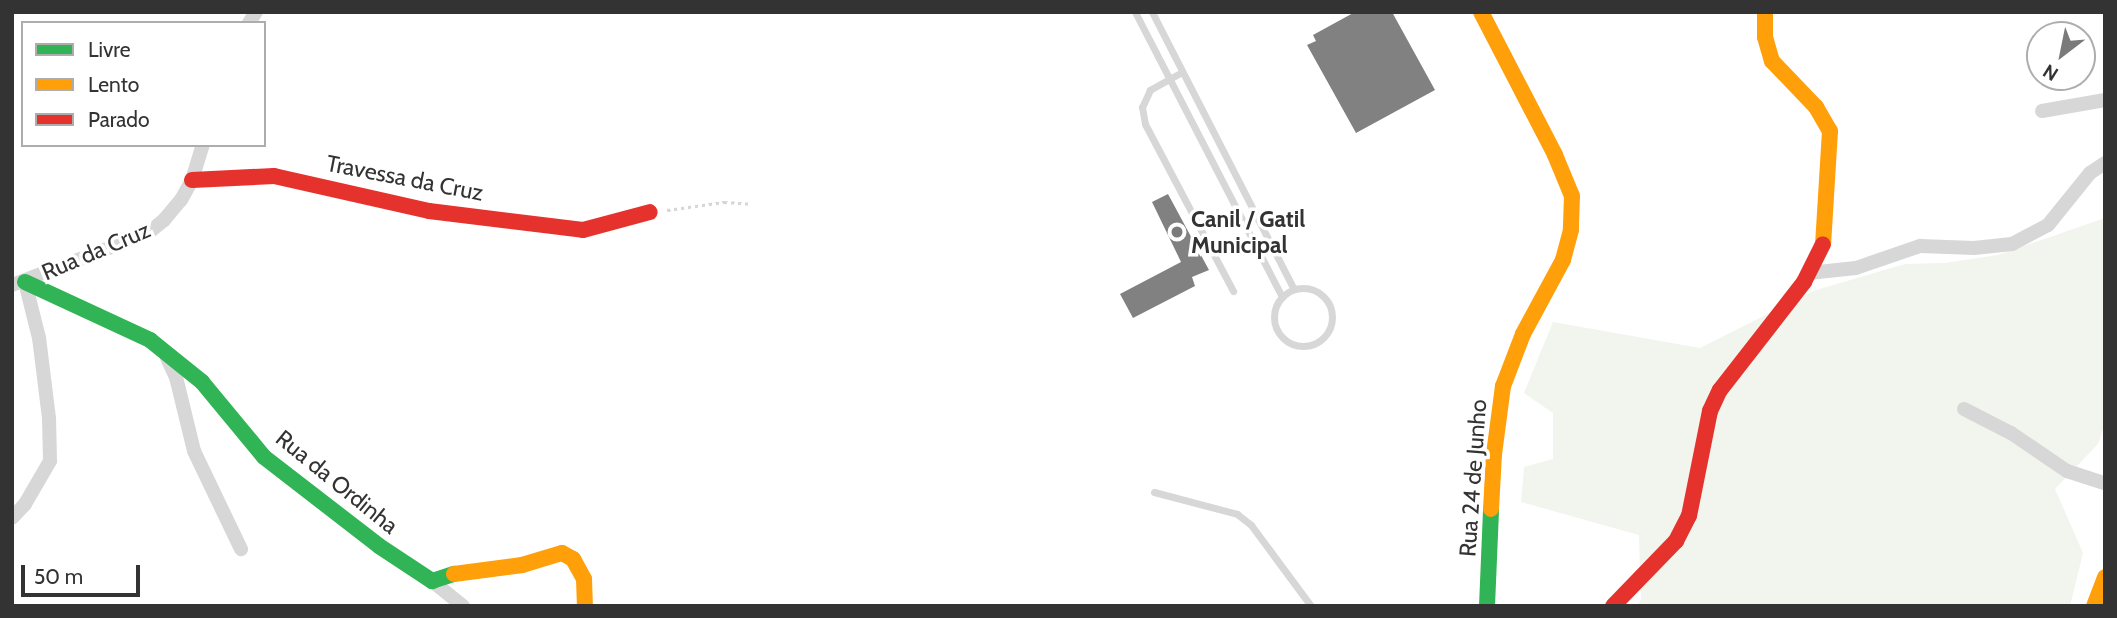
<!DOCTYPE html>
<html>
<head>
<meta charset="utf-8">
<style>
  body { margin:0 }
  #map { position:relative; width:2117px; height:618px; overflow:hidden; background:#fff; font-family:Cabin,sans-serif }
  div>[style] { position:absolute }
  .green>* { inset:0; background:#f1f5ed }
  .building>* { inset:0; background:#818181 }
  .path>* { height:2.5px; margin-top:-1.25px; transform-origin:0; background:repeating-linear-gradient(90deg,#d6d6d6 0 3.5px,transparent 0 7px) }
  .lane>* { height:7px; margin:-3.5px; padding:0 3.5px; transform-origin:3.5px; border-radius:3.5px; background:#d7d7d7 }
  .lane>.ring { margin:-3.5px; padding:0; box-sizing:content-box; background:none; border:7px solid #d7d7d7; border-radius:50% }
  .street>* { height:14px; margin:-7px; padding:0 7px; transform-origin:7px; border-radius:7px; background:#d7d7d7 }
  .fast>* { height:16px; margin:-8px; padding:0 8px; transform-origin:8px; border-radius:8px; background:#30b455 }
  .slow>* { height:16px; margin:-8px; padding:0 8px; transform-origin:8px; border-radius:8px; background:#ff9f0a }
  .jam>* { height:16px; margin:-8px; padding:0 8px; transform-origin:8px; border-radius:8px; background:#e5322d }
  .dots>* { width:19px; height:19px; translate:-50% -50%; box-sizing:border-box; border:4px solid #fff; border-radius:50% }
  span { translate:-50% -50%; white-space:nowrap; text-align:center; line-height:1.15; -webkit-text-stroke:7px #fff; paint-order:stroke }
  .street-label { font-size:23px; color:#333 }
  .poi-label { font-size:23px; color:#333; font-weight:700 }
  .left { translate:0 -50%; text-align:left }
  .frame { position:absolute; inset:0; border:14px solid #333; pointer-events:none }
  .legend { position:absolute; left:21px; top:21px; width:245px; height:126px; box-sizing:border-box; background:#fff; border:2px solid #adadad; margin:0; padding:9px 12px; list-style:none; font-size:21px; color:#333 }
  .legend li { display:flex; align-items:center; gap:14px; height:35px }
  .legend b { width:35px; border:2px solid #adadad }
  .north { position:absolute; left:2026px; top:21px; width:70px; height:70px; box-sizing:border-box; background:#fff; border:2px solid #adadad; border-radius:50%; rotate:212deg; font-size:19px; font-weight:700; line-height:28px; text-align:center; color:#333 }
  .north::after { content:''; display:block; margin:auto; width:24px; height:32px; background:#7a7a7a; clip-path:polygon(50% 0,100% 100%,50% 72%,0 100%) }
  .scale { position:absolute; left:21px; top:565px; width:119px; height:32px; box-sizing:border-box; border:4px solid #333; border-top:0; padding-left:9px; font-size:21px; line-height:24px; white-space:nowrap; color:#333; -webkit-text-stroke:5px #fff; paint-order:stroke }
</style>
</head>
<body>
<div id="map">
  <div class="green">
    <div style="clip-path:polygon(2105px 218px,2105px 423px,2098px 444px,2055px 489px,2083px 553px,2070px 606px,1637px 606px,1641px 600px,1639px 535px,1521px 502px,1524px 467px,1553px 459px,1553px 413px,1524px 393px,1553px 322px,1700px 348px,1813px 291px,1905px 264px,1945px 263px,1998px 255px)"></div>
  </div>
  <div class="building">
    <div style="clip-path:polygon(1355px 12px,1392px 12px,1435px 90px,1356px 133px,1307px 45px,1316px 41px,1313px 35px)"></div>
    <div style="clip-path:polygon(1168px 194px,1209px 270px,1192px 277px,1195px 286px,1133px 318px,1120px 294px,1181px 262px,1152px 202px)"></div>
  </div>
  <div class="path">
    <div style="left:667px;top:210px;width:58px;rotate:-8deg"></div>
    <div style="left:724px;top:202px;width:26px;rotate:4deg"></div>
  </div>
  <div class="lane">
    <div style="left:1135px;top:12px;width:321px;rotate:62.7deg"></div>
    <div style="left:1152px;top:12px;width:311px;rotate:62.9deg"></div>
    <div style="left:1182px;top:72px;width:37px;rotate:151deg"></div>
    <div style="left:1150px;top:90px;width:19px;rotate:115deg"></div>
    <div style="left:1142px;top:107px;width:17px;rotate:80deg"></div>
    <div style="left:1145px;top:124px;width:189px;rotate:62.2deg"></div>
    <div class="ring" style="left:1274px;top:288px;width:51px;height:51px"></div>
    <div style="left:1154px;top:492px;width:86px;rotate:14.8deg"></div>
    <div style="left:1237px;top:514px;width:18px;rotate:38deg"></div>
    <div style="left:1251px;top:525px;width:101px;rotate:53.5deg"></div>
  </div>
  <div class="street">
    <div style="left:249px;top:23px;width:13px;rotate:-58deg"></div>
    <div style="left:2042px;top:111px;width:64px;rotate:-9.9deg"></div>
    <div style="left:1809px;top:273px;width:47px;rotate:-6.1deg"></div>
    <div style="left:1856px;top:268px;width:68px;rotate:-19deg"></div>
    <div style="left:1920px;top:246px;width:54px;rotate:2.1deg"></div>
    <div style="left:1974px;top:248px;width:38px;rotate:-6deg"></div>
    <div style="left:2012px;top:244px;width:41px;rotate:-27.8deg"></div>
    <div style="left:2048px;top:225px;width:67px;rotate:-51.1deg"></div>
    <div style="left:2090px;top:173px;width:18px;rotate:-34deg"></div>
    <div style="left:12px;top:285px;width:146px;rotate:-20.9deg"></div>
    <div style="left:148px;top:233px;width:21px;rotate:-39deg"></div>
    <div style="left:164px;top:220px;width:26px;rotate:-50deg"></div>
    <div style="left:181px;top:200px;width:23px;rotate:-61deg"></div>
    <div style="left:192px;top:180px;width:37px;rotate:-73deg"></div>
    <div style="left:167px;top:358px;width:21px;rotate:65deg"></div>
    <div style="left:176px;top:377px;width:76px;rotate:76.3deg"></div>
    <div style="left:194px;top:451px;width:109px;rotate:64.4deg"></div>
    <div style="left:1964px;top:409px;width:53px;rotate:27.1deg"></div>
    <div style="left:2011px;top:433px;width:68px;rotate:34.2deg"></div>
    <div style="left:2067px;top:471px;width:40px;rotate:18deg"></div>
    <div style="left:12px;top:518px;width:19px;rotate:-47deg"></div>
    <div style="left:25px;top:504px;width:50px;rotate:-59.8deg"></div>
    <div style="left:50px;top:461px;width:43px;rotate:-91.3deg"></div>
    <div style="left:49px;top:418px;width:81px;rotate:-97.1deg"></div>
    <div style="left:39px;top:338px;width:58px;rotate:-104deg"></div>
    <div style="left:432px;top:581px;width:40px;rotate:39deg"></div>
  </div>
  <div class="fast">
    <div style="left:25px;top:282px;width:138px;rotate:24.9deg"></div>
    <div style="left:150px;top:340px;width:67px;rotate:38.9deg"></div>
    <div style="left:202px;top:382px;width:97px;rotate:50.4deg"></div>
    <div style="left:264px;top:457px;width:145px;rotate:37.7deg"></div>
    <div style="left:379px;top:546px;width:64px;rotate:33.4deg"></div>
    <div style="left:432px;top:581px;width:23px;rotate:-18deg"></div>
    <div style="left:1487px;top:606px;width:97px;rotate:-87.6deg"></div>
  </div>
  <div class="slow">
    <div style="left:1481px;top:12px;width:161px;rotate:62.6deg"></div>
    <div style="left:1555px;top:155px;width:44px;rotate:67.5deg"></div>
    <div style="left:1572px;top:196px;width:34px;rotate:92deg"></div>
    <div style="left:1571px;top:230px;width:31px;rotate:105deg"></div>
    <div style="left:1563px;top:260px;width:84px;rotate:118.4deg"></div>
    <div style="left:1523px;top:334px;width:56px;rotate:111deg"></div>
    <div style="left:1503px;top:386px;width:69px;rotate:97.5deg"></div>
    <div style="left:1494px;top:454px;width:55px;rotate:93.1deg"></div>
    <div style="left:1765px;top:12px;width:25px;rotate:90deg"></div>
    <div style="left:1765px;top:37px;width:25px;rotate:74deg"></div>
    <div style="left:1772px;top:61px;width:64px;rotate:46.3deg"></div>
    <div style="left:1816px;top:107px;width:28px;rotate:60deg"></div>
    <div style="left:1830px;top:131px;width:113px;rotate:93.5deg"></div>
    <div style="left:454px;top:574px;width:69px;rotate:-7.5deg"></div>
    <div style="left:522px;top:565px;width:42px;rotate:-16.7deg"></div>
    <div style="left:562px;top:553px;width:13px;rotate:29deg"></div>
    <div style="left:573px;top:559px;width:23px;rotate:61deg"></div>
    <div style="left:584px;top:579px;width:27px;rotate:88deg"></div>
    <div style="left:2094px;top:606px;width:31px;rotate:-69deg"></div>
  </div>
  <div class="jam">
    <div style="left:192px;top:180px;width:82px;rotate:-2.8deg"></div>
    <div style="left:274px;top:176px;width:159px;rotate:12.7deg"></div>
    <div style="left:429px;top:211px;width:155px;rotate:7deg"></div>
    <div style="left:583px;top:230px;width:69px;rotate:-15deg"></div>
    <div style="left:1613px;top:606px;width:91px;rotate:-45.9deg"></div>
    <div style="left:1676px;top:541px;width:28px;rotate:-63deg"></div>
    <div style="left:1689px;top:516px;width:107px;rotate:-78.7deg"></div>
    <div style="left:1710px;top:411px;width:23px;rotate:-65deg"></div>
    <div style="left:1720px;top:390px;width:137px;rotate:-52.1deg"></div>
    <div style="left:1804px;top:282px;width:42px;rotate:-63.4deg"></div>
  </div>
  <div class="dots">
    <div style="left:1177px;top:232px;background:#7a7a7a"></div>
  </div>
  <div class="street-label">
    <span style="left:405px;top:178px;rotate:11deg">Travessa da Cruz</span>
    <span style="left:96px;top:251px;rotate:-23deg">Rua da Cruz</span>
    <span style="left:1473px;top:478px;rotate:-86deg">Rua 24 de Junho</span>
    <span style="left:337px;top:482px;rotate:39deg">Rua da Ordinha</span>
  </div>
  <div class="poi-label">
    <span class="left" style="left:1191px;top:232px">Canil / Gatil<br>Municipal</span>
  </div>
  <div class="frame"></div>
  <ul class="legend">
  <li><b style="height:9px;background:#30b455"></b>Livre</li>
  <li><b style="height:9px;background:#ff9f0a"></b>Lento</li>
  <li><b style="height:9px;background:#e5322d"></b>Parado</li>
  </ul>
  <div class="north">N</div>
  <div class="scale">50 m</div>
</div>
</body>
</html>
